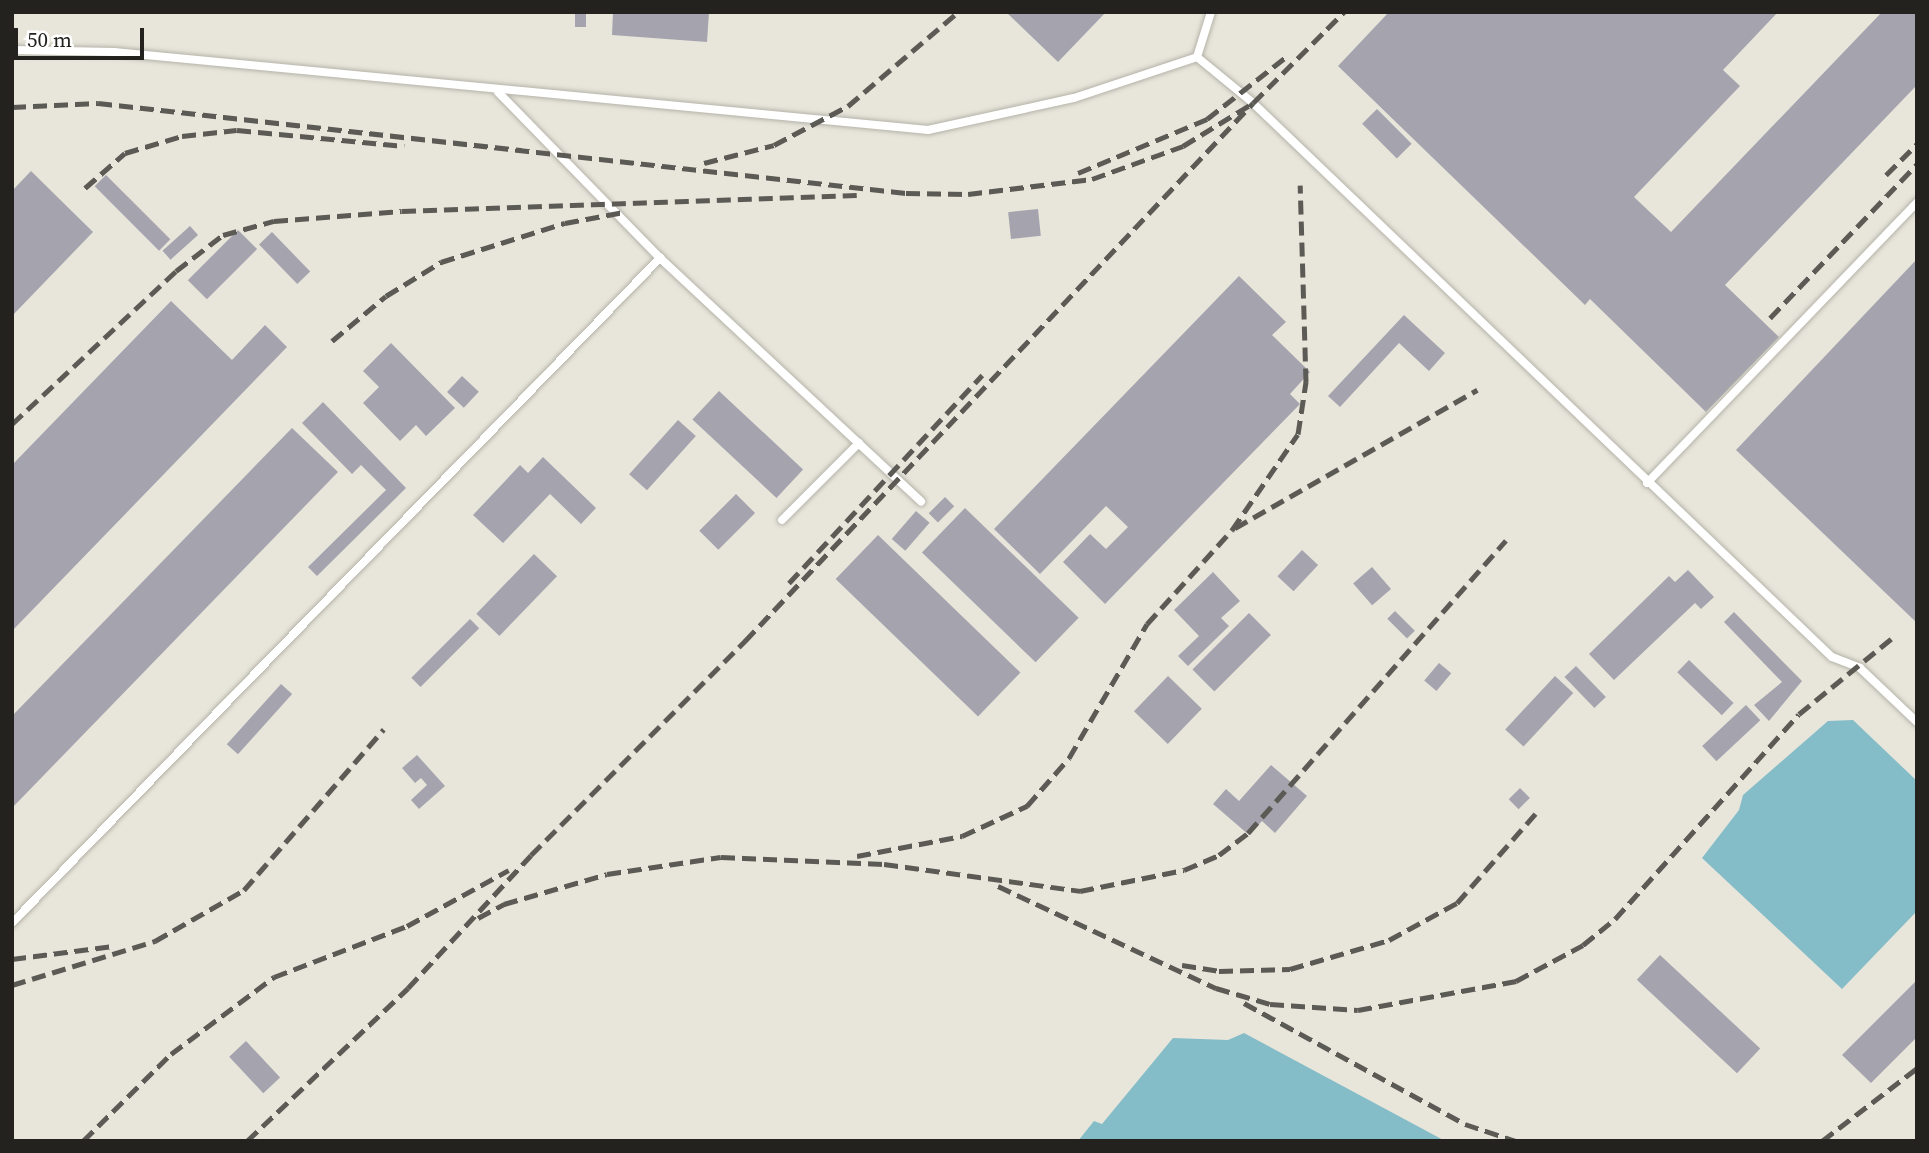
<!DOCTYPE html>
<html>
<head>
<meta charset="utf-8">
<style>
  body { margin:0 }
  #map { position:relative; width:1929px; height:1153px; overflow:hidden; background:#e8e6db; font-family:"Source Serif 4",serif }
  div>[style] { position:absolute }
  .water>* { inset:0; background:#84bcc8 }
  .building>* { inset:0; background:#a5a4ae; transform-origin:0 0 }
  .roads { filter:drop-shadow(0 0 2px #b5b3a9) drop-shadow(0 0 2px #b5b3a9) }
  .service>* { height:8px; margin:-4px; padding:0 4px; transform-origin:4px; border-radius:4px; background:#fff }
  .rail>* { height:5px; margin-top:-2.5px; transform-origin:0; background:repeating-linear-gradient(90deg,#5b5a54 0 14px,transparent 0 21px) }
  span { translate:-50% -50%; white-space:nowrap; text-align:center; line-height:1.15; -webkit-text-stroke:6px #fff; paint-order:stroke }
  .frame { position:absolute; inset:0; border:14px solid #23221e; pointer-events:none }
  .scale { position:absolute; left:14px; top:28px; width:130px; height:32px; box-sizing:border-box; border:4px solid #23221e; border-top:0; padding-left:9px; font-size:21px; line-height:24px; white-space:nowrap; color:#23221e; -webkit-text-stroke:5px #fff; paint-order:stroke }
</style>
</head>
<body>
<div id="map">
  <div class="water">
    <div style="clip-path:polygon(1853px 720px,1917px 781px,1917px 911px,1842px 989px,1702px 858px,1739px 810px,1743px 795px,1828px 721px)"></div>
    <div style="clip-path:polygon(1244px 1033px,1434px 1135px,1445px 1141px,1078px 1141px,1094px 1121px,1102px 1124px,1173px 1038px,1228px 1040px)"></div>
  </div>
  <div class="building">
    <div style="left:575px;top:12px;width:11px;height:15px"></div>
    <div style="clip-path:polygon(613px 12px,709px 12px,707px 42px,612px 35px)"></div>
    <div style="clip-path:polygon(1006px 12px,1106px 12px,1058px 62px)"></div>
    <div style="clip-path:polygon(1389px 12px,1778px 12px,1723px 70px,1740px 86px,1634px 197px,1671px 232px,1882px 12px,1917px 12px,1917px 85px,1725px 285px,1779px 337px,1706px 412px,1590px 299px,1585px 305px,1338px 66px)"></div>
    <div style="left:1377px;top:109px;width:49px;height:21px;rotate:45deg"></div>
    <div style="clip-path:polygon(31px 171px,93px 232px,12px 316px,12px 191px)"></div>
    <div style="left:106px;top:175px;width:91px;height:16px;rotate:45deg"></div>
    <div style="left:1038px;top:209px;width:27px;height:30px;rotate:84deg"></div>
    <div style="left:190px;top:226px;width:12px;height:37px;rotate:48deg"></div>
    <div style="left:238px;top:230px;width:27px;height:71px;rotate:45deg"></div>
    <div style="left:272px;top:232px;width:55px;height:18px;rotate:46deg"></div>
    <div style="clip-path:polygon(1917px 259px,1917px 623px,1736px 450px)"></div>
    <div style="clip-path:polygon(1239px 276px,1286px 322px,1272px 335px,1310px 372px,1290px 394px,1300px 404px,1105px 604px,1063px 562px,1090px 534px,1106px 549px,1128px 527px,1106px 506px,1040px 574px,994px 529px)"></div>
    <div style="clip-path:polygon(171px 301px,232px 360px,265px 325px,287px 347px,12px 631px,12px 465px)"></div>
    <div style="clip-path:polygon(1404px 315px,1445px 353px,1429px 371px,1399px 343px,1340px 407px,1328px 396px)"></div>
    <div style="clip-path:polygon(391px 343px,455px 408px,426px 436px,416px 425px,400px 441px,363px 403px,379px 387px,363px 371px)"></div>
    <div style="left:462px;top:376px;width:23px;height:22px;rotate:43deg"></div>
    <div style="left:719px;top:391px;width:115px;height:39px;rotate:43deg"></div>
    <div style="clip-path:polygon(323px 402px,406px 488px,317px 576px,308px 567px,386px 490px,361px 465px,352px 474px,302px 423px)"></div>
    <div style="left:678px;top:420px;width:24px;height:73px;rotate:42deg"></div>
    <div style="clip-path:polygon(292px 428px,338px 472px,12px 808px,12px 716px)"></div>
    <div style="clip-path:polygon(543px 457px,596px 508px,581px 524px,550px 494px,503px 543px,473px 515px,520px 465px,528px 473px)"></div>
    <div style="left:736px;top:494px;width:27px;height:52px;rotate:45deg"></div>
    <div style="left:945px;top:497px;width:13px;height:23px;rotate:45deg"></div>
    <div style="left:965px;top:508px;width:158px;height:62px;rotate:44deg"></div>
    <div style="left:916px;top:511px;width:18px;height:37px;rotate:41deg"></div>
    <div style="left:878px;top:535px;width:198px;height:61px;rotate:44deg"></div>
    <div style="left:1302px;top:550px;width:22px;height:36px;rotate:43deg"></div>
    <div style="left:534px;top:554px;width:32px;height:83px;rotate:44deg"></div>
    <div style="left:1372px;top:567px;width:29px;height:25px;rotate:49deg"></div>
    <div style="clip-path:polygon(1688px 570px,1714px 597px,1701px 609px,1695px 603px,1614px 680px,1589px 654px,1669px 576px,1675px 582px)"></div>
    <div style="clip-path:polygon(1213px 572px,1240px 601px,1221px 618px,1229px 626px,1188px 666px,1178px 656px,1199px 636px,1174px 610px)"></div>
    <div style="left:1395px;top:611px;width:28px;height:11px;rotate:45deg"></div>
    <div style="clip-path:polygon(1734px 612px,1802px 681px,1769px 721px,1754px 705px,1782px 682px,1724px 622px)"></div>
    <div style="left:1249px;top:613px;width:31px;height:80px;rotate:45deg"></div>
    <div style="left:470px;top:619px;width:13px;height:83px;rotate:45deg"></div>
    <div style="left:1689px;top:660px;width:62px;height:17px;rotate:44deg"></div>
    <div style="left:1439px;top:663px;width:16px;height:23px;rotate:40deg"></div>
    <div style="left:1576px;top:666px;width:43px;height:16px;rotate:46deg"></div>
    <div style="left:1168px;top:676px;width:47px;height:49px;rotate:44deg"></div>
    <div style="left:1555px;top:676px;width:25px;height:73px;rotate:43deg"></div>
    <div style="left:281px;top:684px;width:15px;height:81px;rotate:42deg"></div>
    <div style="left:1746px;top:705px;width:21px;height:60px;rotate:47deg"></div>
    <div style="clip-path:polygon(417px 755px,445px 786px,419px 809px,411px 800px,427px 785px,421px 778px,415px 783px,402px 768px)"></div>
    <div style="clip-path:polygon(1271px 765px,1307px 796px,1275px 833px,1262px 821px,1249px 835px,1213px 804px,1226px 789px,1239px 801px)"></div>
    <div style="left:1520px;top:788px;width:14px;height:16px;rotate:45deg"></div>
    <div style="left:1660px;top:955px;width:137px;height:34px;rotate:43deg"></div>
    <div style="clip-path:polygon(1917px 980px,1917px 1037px,1871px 1083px,1842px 1055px)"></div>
    <div style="left:246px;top:1041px;width:50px;height:23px;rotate:47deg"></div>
  </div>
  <div class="roads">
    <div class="service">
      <div style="left:12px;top:50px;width:102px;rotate:1.1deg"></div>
      <div style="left:114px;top:52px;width:818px;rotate:5.47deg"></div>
      <div style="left:928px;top:130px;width:149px;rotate:-12.4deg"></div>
      <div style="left:1074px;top:98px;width:130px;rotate:-18.4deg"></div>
      <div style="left:1197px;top:57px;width:72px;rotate:39.4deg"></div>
      <div style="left:1253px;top:103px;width:801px;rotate:43.74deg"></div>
      <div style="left:1832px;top:657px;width:30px;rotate:21deg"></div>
      <div style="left:1860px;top:668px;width:79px;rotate:43.5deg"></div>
      <div style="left:1197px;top:57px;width:47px;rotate:-72.7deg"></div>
      <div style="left:660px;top:258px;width:357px;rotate:43deg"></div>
      <div style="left:1647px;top:483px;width:390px;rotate:-46.1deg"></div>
      <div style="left:782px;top:520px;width:109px;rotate:-45deg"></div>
      <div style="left:12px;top:923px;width:929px;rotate:-45.74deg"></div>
      <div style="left:660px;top:258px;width:232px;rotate:-134.3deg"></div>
    </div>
  </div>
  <div class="rail">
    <div style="left:12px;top:107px;width:86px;rotate:-2.7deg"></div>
    <div style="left:98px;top:103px;width:813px;rotate:6.36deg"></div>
    <div style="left:906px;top:193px;width:62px;rotate:0.9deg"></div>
    <div style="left:968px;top:194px;width:125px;rotate:-6.9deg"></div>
    <div style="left:1092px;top:179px;width:97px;rotate:-19.9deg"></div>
    <div style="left:1183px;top:146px;width:82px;rotate:-31.6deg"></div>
    <div style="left:1253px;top:103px;width:129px;rotate:-45deg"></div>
    <div style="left:704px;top:163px;width:72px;rotate:-14.4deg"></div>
    <div style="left:774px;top:145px;width:84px;rotate:-27.8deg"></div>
    <div style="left:848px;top:106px;width:145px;rotate:-40.5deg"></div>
    <div style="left:1078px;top:173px;width:140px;rotate:-22.7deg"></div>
    <div style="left:1207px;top:119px;width:102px;rotate:-38.2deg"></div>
    <div style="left:1886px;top:175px;width:44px;rotate:-45deg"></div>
    <div style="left:85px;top:188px;width:53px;rotate:-41.2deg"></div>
    <div style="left:125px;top:153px;width:59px;rotate:-16.6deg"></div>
    <div style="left:182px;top:136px;width:55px;rotate:-6.2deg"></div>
    <div style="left:237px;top:130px;width:168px;rotate:5.5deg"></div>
    <div style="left:1770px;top:318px;width:213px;rotate:-46.3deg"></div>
    <div style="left:332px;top:341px;width:70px;rotate:-39.8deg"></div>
    <div style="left:386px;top:296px;width:65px;rotate:-31.7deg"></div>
    <div style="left:441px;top:262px;width:130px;rotate:-17.5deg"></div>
    <div style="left:565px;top:223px;width:60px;rotate:-10.6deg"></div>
    <div style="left:12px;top:424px;width:224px;rotate:-43deg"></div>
    <div style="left:176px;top:271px;width:59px;rotate:-37.5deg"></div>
    <div style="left:223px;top:235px;width:53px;rotate:-15.4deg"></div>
    <div style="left:274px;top:221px;width:128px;rotate:-4.5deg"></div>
    <div style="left:402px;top:211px;width:455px;rotate:-2deg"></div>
    <div style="left:1235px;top:528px;width:279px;rotate:-29.7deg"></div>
    <div style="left:789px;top:583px;width:284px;rotate:-47.1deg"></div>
    <div style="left:857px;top:856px;width:107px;rotate:-10.8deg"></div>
    <div style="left:962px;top:836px;width:72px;rotate:-24.8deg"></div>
    <div style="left:1027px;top:806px;width:64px;rotate:-48.8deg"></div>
    <div style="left:1069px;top:758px;width:155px;rotate:-59.8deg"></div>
    <div style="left:1147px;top:624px;width:127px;rotate:-47.9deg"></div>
    <div style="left:1232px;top:530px;width:116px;rotate:-55.5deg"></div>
    <div style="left:1298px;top:434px;width:53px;rotate:-81.3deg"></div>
    <div style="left:1306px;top:382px;width:197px;rotate:-91.7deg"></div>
    <div style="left:998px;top:886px;width:241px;rotate:25.1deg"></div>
    <div style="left:1216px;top:988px;width:56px;rotate:16.5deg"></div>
    <div style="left:1270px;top:1004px;width:88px;rotate:3.9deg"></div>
    <div style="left:1358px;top:1010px;width:161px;rotate:-10.4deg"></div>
    <div style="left:1516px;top:981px;width:76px;rotate:-28.2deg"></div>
    <div style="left:1583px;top:945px;width:41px;rotate:-39.1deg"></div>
    <div style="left:1615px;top:919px;width:275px;rotate:-48.1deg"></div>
    <div style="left:1799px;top:714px;width:125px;rotate:-39.2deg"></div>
    <div style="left:478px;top:918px;width:30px;rotate:-28deg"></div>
    <div style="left:504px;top:904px;width:107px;rotate:-16.2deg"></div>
    <div style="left:607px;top:874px;width:115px;rotate:-8.5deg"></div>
    <div style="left:721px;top:857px;width:163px;rotate:2.5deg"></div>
    <div style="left:884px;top:864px;width:198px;rotate:7.8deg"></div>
    <div style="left:1080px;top:891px;width:106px;rotate:-11.4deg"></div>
    <div style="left:1184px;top:870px;width:38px;rotate:-23deg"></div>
    <div style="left:1219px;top:855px;width:36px;rotate:-37deg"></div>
    <div style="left:1248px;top:833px;width:390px;rotate:-48.6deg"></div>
    <div style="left:12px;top:959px;width:102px;rotate:-7.3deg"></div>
    <div style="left:1182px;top:965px;width:37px;rotate:9deg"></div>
    <div style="left:1219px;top:971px;width:71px;rotate:-1.6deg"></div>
    <div style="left:1290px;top:969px;width:103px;rotate:-16.3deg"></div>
    <div style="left:1389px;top:940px;width:77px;rotate:-28.6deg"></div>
    <div style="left:1457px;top:903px;width:120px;rotate:-48.7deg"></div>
    <div style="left:12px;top:985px;width:150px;rotate:-17.1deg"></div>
    <div style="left:155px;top:941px;width:103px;rotate:-29.8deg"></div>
    <div style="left:244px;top:890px;width:213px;rotate:-49deg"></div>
    <div style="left:1244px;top:1003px;width:252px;rotate:28.7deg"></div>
    <div style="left:1465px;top:1124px;width:54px;rotate:18.4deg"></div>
    <div style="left:83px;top:1141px;width:124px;rotate:-44.7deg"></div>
    <div style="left:171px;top:1054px;width:129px;rotate:-36.8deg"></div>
    <div style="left:274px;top:977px;width:142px;rotate:-21deg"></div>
    <div style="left:407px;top:926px;width:116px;rotate:-28.8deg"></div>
    <div style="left:247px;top:1141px;width:222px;rotate:-43.5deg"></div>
    <div style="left:408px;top:988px;width:181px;rotate:-47.2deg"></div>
    <div style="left:531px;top:855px;width:303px;rotate:-45deg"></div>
    <div style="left:745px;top:641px;width:740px;rotate:-46.64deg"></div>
    <div style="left:1822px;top:1141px;width:120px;rotate:-37.5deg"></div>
  </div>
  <div class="frame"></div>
  <div class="scale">50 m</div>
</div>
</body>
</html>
